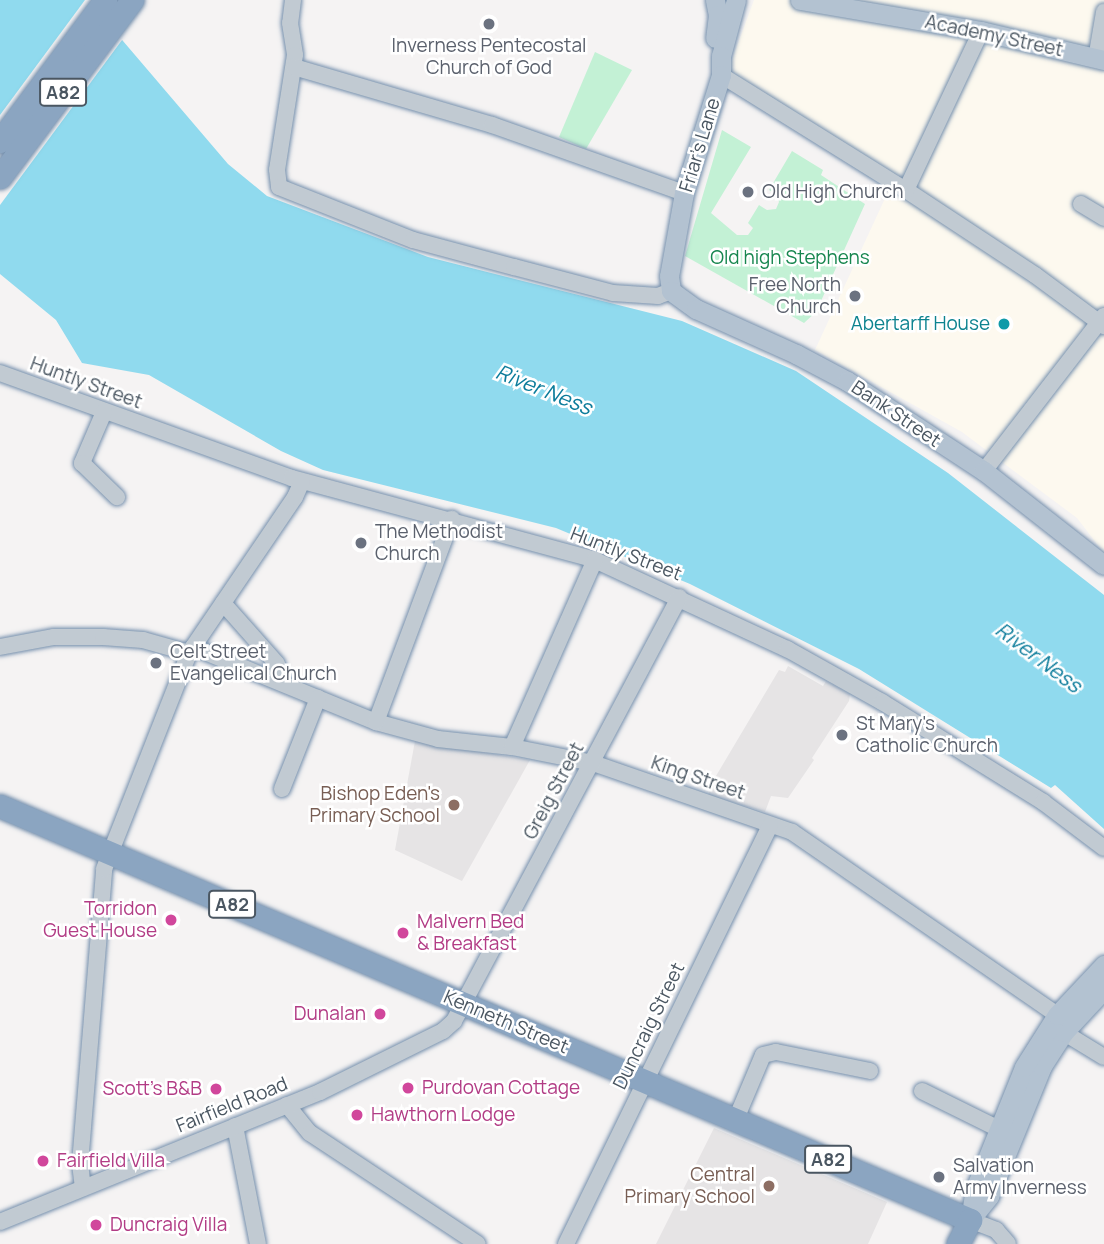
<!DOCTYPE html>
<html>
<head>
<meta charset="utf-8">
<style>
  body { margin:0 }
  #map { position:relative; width:1104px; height:1244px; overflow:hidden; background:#f5f3f3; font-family:Manrope,sans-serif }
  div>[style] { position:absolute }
  .commercial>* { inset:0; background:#fdf9ef }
  .education>* { inset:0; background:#e6e4e5 }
  .green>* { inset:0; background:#c3f1d5 }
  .water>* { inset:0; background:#90daee }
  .pier>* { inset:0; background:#f5f3f3 }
  .roads { filter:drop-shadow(0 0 2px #7690ad) drop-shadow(0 0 2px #7690ad) }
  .minor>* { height:16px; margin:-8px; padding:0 8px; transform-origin:8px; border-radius:8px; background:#c1cad2 }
  .major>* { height:19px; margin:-9.5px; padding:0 9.5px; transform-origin:9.5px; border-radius:9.5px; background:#b3c2d1 }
  .highway>* { height:23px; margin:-11.5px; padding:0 11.5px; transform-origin:11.5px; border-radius:11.5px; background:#8ba5c1 }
  .dots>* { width:19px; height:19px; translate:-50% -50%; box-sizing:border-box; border:4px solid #fff; border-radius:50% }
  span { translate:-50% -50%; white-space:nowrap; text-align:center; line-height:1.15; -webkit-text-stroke:5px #fff; paint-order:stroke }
  .shield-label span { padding:2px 5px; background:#fff; border:2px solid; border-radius:5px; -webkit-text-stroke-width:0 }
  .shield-label { font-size:18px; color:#4a5661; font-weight:700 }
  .street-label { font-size:19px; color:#4a5661 }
  .worship-label { font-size:19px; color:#5b616d }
  .left { translate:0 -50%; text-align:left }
  .right { translate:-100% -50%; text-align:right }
  .park-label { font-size:19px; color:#17864f }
  .culture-label { font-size:19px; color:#0d838f }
  .education-label { font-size:19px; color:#785e54 }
  .hotel-label { font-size:19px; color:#b23c85 }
  .water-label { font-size:21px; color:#0c7c9b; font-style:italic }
</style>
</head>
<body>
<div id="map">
  <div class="commercial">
    <div style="clip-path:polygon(754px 0,1104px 0,1104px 553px,1077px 518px,962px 432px,815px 350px,893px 181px,727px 73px)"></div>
  </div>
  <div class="education">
    <div style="clip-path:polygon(788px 666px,823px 686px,826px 681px,850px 694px,849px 701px,812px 758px,814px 760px,788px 798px,771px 796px,765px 812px,708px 795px,713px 781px,779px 670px,785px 672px)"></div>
    <div style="clip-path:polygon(415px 741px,530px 760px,462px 881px,395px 850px)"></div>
    <div style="clip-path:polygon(714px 1128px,887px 1202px,868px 1244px,656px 1244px)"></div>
  </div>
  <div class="green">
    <div style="clip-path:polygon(595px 52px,632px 70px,586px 149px,559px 137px)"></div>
    <div style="clip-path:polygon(722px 130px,751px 147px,711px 213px,737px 235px,748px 235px,753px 228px,748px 223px,759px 205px,767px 210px,776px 209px,779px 202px,777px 195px,769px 190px,792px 151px,823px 170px,821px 175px,865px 204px,816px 312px,804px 323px,685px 256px)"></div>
  </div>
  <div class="water">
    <div style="clip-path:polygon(0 0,88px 0,228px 164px,267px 196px,428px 257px,682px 321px,796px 371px,948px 473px,1104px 595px,1104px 829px,1055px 785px,1051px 788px,859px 669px,690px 584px,556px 528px,323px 470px,281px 451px,149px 375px,82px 363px,56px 320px,0 274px)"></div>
  </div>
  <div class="pier">
    <div style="clip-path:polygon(85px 0,93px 0,125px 36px,0 205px,0 115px)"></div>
  </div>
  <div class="roads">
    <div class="minor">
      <div style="left:293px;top:0;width:23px;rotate:97deg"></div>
      <div style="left:290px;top:23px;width:32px;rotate:81deg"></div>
      <div style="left:295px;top:55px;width:116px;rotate:98.9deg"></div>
      <div style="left:277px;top:170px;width:17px;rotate:83deg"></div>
      <div style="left:279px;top:187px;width:144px;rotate:21.6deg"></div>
      <div style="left:413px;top:240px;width:105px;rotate:15deg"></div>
      <div style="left:514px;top:267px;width:102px;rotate:14.7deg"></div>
      <div style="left:613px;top:293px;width:45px;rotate:3.8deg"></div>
      <div style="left:658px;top:296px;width:14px;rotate:-21deg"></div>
      <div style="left:1096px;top:59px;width:48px;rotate:-80.3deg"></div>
      <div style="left:294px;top:67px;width:206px;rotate:16.3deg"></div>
      <div style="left:492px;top:125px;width:204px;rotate:19.5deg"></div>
      <div style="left:721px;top:75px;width:218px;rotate:31.9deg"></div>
      <div style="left:906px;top:190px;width:154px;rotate:33.4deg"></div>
      <div style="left:1035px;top:275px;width:86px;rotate:36.5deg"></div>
      <div style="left:906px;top:190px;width:176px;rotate:-64.7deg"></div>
      <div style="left:1081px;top:204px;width:27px;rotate:31deg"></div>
      <div style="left:0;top:373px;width:310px;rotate:19.8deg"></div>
      <div style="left:292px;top:478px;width:314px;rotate:15.1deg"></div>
      <div style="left:595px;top:560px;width:212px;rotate:24.9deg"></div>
      <div style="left:787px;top:649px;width:109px;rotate:29.2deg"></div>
      <div style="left:882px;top:702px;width:190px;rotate:31.8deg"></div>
      <div style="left:1043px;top:802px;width:76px;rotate:37deg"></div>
      <div style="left:104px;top:412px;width:56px;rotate:113.3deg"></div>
      <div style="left:82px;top:463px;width:49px;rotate:44.2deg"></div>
      <div style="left:984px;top:471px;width:196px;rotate:-52.3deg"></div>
      <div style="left:223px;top:603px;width:81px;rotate:48.5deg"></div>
      <div style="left:277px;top:664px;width:19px;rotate:78deg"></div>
      <div style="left:0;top:647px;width:55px;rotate:-10.5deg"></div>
      <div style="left:54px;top:637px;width:49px"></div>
      <div style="left:103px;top:637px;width:40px;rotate:4.3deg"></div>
      <div style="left:143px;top:640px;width:48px;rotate:15.8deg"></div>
      <div style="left:193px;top:647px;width:198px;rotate:22.3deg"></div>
      <div style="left:376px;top:722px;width:64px;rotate:15.3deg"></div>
      <div style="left:438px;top:739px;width:74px;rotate:6.2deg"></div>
      <div style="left:512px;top:747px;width:83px;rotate:11.2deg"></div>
      <div style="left:593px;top:763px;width:211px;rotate:19.1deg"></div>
      <div style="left:792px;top:832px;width:322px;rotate:34.6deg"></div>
      <div style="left:376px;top:722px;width:217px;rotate:-69.5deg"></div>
      <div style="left:512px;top:747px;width:205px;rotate:-66.1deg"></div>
      <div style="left:282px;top:789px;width:98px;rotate:-68.4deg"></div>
      <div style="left:1055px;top:1027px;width:57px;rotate:31.5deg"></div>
      <div style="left:922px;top:1091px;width:88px;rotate:26.3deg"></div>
      <div style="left:287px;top:1105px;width:36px;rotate:51deg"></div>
      <div style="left:310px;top:1133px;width:201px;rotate:33.5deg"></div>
      <div style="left:736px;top:1119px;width:69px;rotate:-67.1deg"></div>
      <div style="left:763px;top:1055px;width:13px;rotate:-13deg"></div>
      <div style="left:776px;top:1052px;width:96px;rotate:11.4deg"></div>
      <div style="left:235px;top:1126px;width:120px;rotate:79deg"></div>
      <div style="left:83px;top:1188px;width:24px;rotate:-97deg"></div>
      <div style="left:80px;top:1164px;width:296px;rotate:-85.3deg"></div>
      <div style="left:104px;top:869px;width:232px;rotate:-68.5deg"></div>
      <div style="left:189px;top:653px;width:189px;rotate:-55.8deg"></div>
      <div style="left:295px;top:497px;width:17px;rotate:-66deg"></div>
      <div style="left:970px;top:1220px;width:28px;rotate:21deg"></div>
      <div style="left:996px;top:1230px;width:18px;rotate:49deg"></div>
      <div style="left:0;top:1222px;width:345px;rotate:-22.1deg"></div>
      <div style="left:320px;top:1092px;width:137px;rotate:-26.4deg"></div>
      <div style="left:443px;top:1031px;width:15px;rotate:-42deg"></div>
      <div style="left:454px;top:1021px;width:480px;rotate:-62deg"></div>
      <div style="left:566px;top:1244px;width:465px;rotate:-64deg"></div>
    </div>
    <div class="major">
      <div style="left:715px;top:0;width:15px;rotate:79deg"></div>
      <div style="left:718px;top:15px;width:23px;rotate:97deg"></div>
      <div style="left:736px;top:0;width:58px;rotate:105deg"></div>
      <div style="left:721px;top:56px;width:19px;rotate:90deg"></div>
      <div style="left:721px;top:75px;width:124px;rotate:107.4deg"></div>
      <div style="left:684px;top:193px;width:84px;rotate:100.2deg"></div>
      <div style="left:669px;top:276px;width:15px;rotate:82deg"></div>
      <div style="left:671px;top:291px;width:31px;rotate:36deg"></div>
      <div style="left:696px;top:309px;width:110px;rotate:24.2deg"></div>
      <div style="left:796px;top:354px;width:58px;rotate:27.9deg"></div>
      <div style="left:847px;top:381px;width:164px;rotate:33.3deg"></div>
      <div style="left:984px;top:471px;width:152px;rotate:38.1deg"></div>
      <div style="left:800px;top:0;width:184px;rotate:9.7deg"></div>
      <div style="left:981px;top:31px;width:126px;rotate:13.3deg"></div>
      <div style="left:973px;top:1216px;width:26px;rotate:-51deg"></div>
      <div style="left:989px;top:1196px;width:140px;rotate:-67.8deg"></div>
      <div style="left:1042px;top:1066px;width:40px;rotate:-57.1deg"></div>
      <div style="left:1064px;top:1032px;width:59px;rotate:-47.1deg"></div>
      <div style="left:970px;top:1220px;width:31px;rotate:-81deg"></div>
      <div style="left:975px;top:1189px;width:131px;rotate:-68.1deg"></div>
      <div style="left:1024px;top:1067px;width:62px;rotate:-57.6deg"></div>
      <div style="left:1057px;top:1015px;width:69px;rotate:-46.8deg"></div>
    </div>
    <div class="highway">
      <div style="left:0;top:141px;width:176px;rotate:-53.3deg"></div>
      <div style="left:0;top:177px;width:221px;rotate:-53.3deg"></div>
      <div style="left:0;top:806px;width:1055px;rotate:23.11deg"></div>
      <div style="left:970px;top:1220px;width:27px;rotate:117deg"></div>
    </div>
  </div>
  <div class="dots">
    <div style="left:489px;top:24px;background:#6b7280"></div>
    <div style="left:748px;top:192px;background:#6b7280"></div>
    <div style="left:855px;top:296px;background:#6b7280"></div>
    <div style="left:1004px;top:324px;background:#0f9aa8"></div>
    <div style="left:361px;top:543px;background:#6b7280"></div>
    <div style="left:156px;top:663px;background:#6b7280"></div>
    <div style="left:842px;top:735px;background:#6b7280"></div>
    <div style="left:454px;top:805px;background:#8d6e63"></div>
    <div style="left:171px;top:920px;background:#d1479c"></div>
    <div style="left:403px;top:933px;background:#d1479c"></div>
    <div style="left:380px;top:1014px;background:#d1479c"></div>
    <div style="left:408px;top:1088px;background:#d1479c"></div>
    <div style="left:216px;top:1089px;background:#d1479c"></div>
    <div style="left:357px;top:1115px;background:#d1479c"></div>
    <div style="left:43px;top:1161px;background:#d1479c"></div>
    <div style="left:939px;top:1177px;background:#6b7280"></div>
    <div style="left:769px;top:1186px;background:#8d6e63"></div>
    <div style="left:96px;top:1225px;background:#d1479c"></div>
  </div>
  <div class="shield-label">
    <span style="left:63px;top:92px">A82</span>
    <span style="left:232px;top:904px">A82</span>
    <span style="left:828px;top:1159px">A82</span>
  </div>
  <div class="street-label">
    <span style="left:994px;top:36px;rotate:12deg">Academy Street</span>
    <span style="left:700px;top:145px;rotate:-73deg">Friar's Lane</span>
    <span style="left:86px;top:383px;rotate:20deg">Huntly Street</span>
    <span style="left:896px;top:414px;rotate:34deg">Bank Street</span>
    <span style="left:626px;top:554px;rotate:21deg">Huntly Street</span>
    <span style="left:698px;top:778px;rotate:19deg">King Street</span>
    <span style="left:554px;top:791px;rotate:-62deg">Greig Street</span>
    <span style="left:506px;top:1022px;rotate:23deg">Kenneth Street</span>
    <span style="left:649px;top:1026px;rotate:-64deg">Duncraig Street</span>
    <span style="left:232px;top:1105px;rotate:-22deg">Fairfield Road</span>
  </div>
  <div class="worship-label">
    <span style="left:489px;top:57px">Inverness Pentecostal<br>Church of God</span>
    <span class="left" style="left:762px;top:192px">Old High Church</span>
    <span class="right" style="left:841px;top:296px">Free North<br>Church</span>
    <span class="left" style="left:375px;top:543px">The Methodist<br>Church</span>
    <span class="left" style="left:170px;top:663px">Celt Street<br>Evangelical Church</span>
    <span class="left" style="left:856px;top:735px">St Mary's<br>Catholic Church</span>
    <span class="left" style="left:953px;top:1177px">Salvation<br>Army Inverness</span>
  </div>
  <div class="park-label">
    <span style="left:790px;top:258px">Old high Stephens</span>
  </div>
  <div class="culture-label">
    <span class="right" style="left:990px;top:324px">Abertarff House</span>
  </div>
  <div class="education-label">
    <span class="right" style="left:440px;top:805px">Bishop Eden's<br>Primary School</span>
    <span class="right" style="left:755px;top:1186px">Central<br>Primary School</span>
  </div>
  <div class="hotel-label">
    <span class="right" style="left:157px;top:920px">Torridon<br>Guest House</span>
    <span class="left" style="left:417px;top:933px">Malvern Bed<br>&amp; Breakfast</span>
    <span class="right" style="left:366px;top:1014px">Dunalan</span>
    <span class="left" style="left:422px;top:1088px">Purdovan Cottage</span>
    <span class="right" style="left:202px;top:1089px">Scott's B&amp;B</span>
    <span class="left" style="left:371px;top:1115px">Hawthorn Lodge</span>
    <span class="left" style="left:57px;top:1161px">Fairfield Villa</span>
    <span class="left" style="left:110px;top:1225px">Duncraig Villa</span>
  </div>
  <div class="water-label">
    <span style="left:544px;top:389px;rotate:22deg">River Ness</span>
    <span style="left:1039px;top:657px;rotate:37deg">River Ness</span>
  </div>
</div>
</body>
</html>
